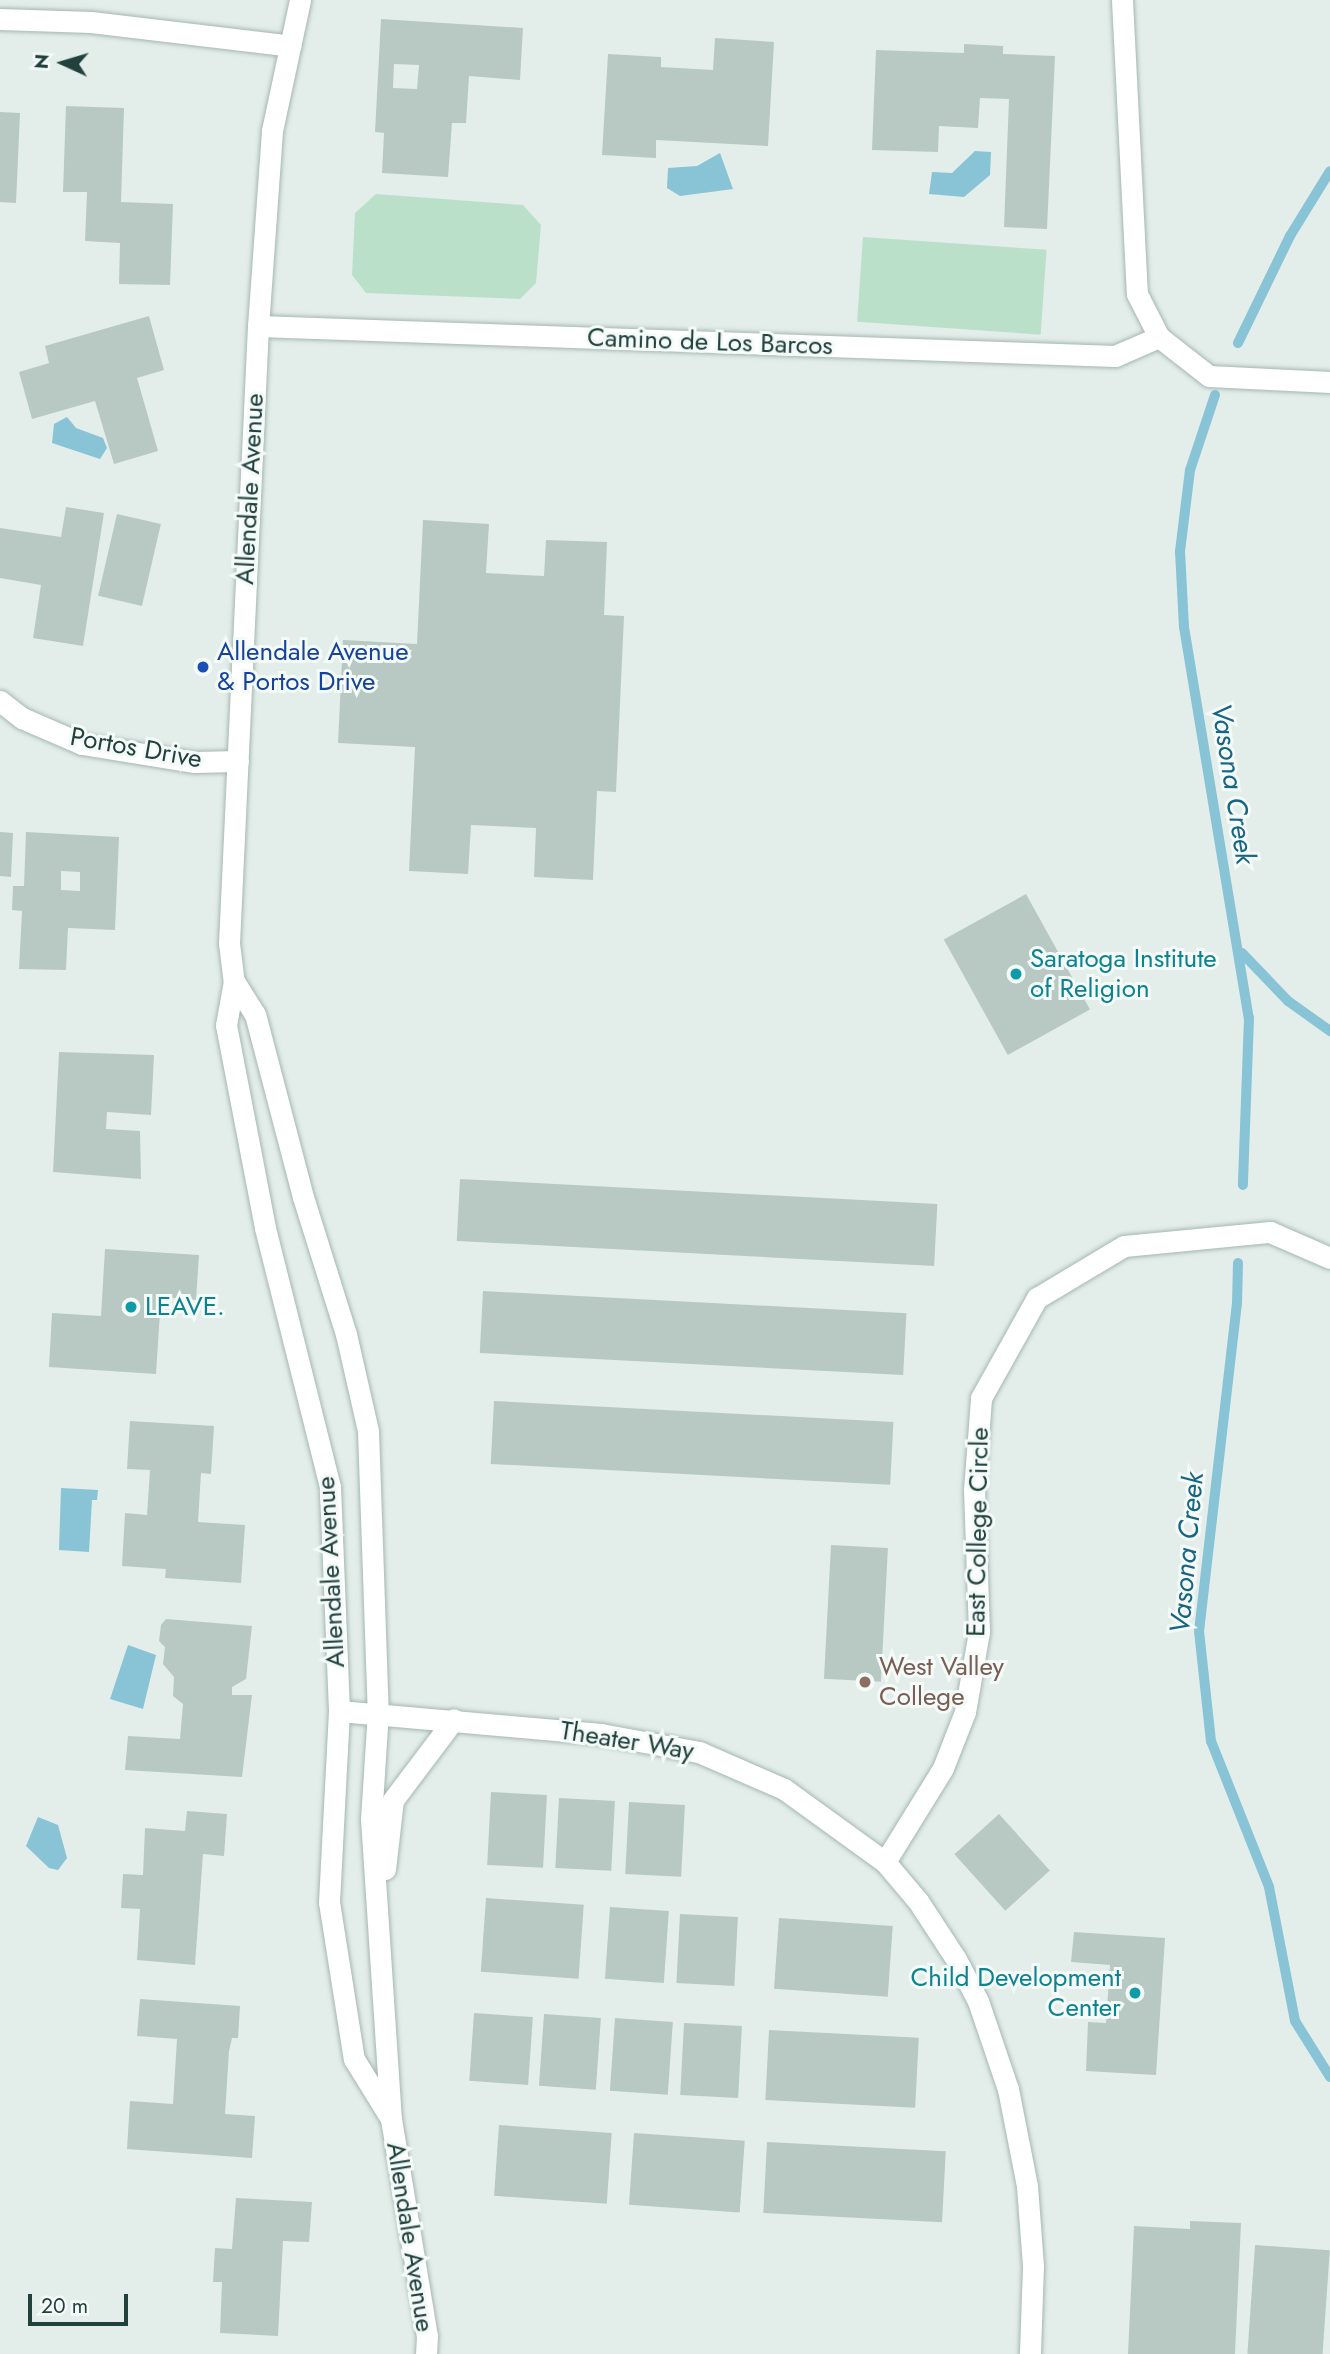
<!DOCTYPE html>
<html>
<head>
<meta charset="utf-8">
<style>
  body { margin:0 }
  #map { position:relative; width:1330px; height:2354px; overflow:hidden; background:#e3eeea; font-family:Jost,sans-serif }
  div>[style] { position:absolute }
  .green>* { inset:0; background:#bbe0c9; transform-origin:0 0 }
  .water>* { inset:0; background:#88c3d6 }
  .stream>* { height:10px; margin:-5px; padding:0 5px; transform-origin:5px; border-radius:5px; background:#88c3d6 }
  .building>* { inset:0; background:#b8c9c4; transform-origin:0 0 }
  .roads { filter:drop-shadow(0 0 2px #a5b7b2) drop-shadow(0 0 2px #a5b7b2) }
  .street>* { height:21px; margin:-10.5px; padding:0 10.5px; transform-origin:10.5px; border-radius:10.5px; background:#fff }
  .secondary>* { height:21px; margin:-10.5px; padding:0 10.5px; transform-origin:10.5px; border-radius:10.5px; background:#fff }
  .dots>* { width:19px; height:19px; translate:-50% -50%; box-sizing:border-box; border:4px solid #f4faf8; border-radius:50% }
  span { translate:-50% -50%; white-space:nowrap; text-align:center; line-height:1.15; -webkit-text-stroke:6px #f4faf8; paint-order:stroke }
  .street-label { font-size:26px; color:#21413c }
  .transit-label { font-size:26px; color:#164399 }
  .left { translate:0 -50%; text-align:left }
  .culture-label { font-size:26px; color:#0d838f }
  .right { translate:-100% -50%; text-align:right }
  .education-label { font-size:26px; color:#785e54 }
  .water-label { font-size:28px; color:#176582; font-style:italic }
  .north { position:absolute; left:28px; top:28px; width:70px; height:70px; -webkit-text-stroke:5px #f4faf8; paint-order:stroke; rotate:274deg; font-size:19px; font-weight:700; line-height:28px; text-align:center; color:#21413c }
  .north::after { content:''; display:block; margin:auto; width:24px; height:32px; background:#21413c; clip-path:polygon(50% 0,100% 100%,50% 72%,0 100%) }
  .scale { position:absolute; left:28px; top:2294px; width:100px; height:32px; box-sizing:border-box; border:4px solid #21413c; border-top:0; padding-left:9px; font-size:21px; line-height:24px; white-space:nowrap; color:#21413c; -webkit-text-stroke:5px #f4faf8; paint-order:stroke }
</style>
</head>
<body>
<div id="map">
  <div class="green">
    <div style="clip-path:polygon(376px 194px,523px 205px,541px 225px,536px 283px,520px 299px,366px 293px,352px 275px,355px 213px)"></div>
    <div style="left:863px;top:237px;width:184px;height:85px;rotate:4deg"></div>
  </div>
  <div class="water">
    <div style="clip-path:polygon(975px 151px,991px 152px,990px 175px,964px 197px,929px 194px,932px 172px,952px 173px)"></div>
    <div style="clip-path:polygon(720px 153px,733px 189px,680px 196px,667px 188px,668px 168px,697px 166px)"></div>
    <div style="clip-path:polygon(67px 417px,76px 428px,103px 438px,107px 448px,100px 459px,52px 443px,54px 424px)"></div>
    <div style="clip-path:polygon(61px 1488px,98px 1490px,97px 1500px,92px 1500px,89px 1552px,59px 1550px)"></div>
    <div style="clip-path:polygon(128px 1645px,156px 1655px,143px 1709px,110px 1699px)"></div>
    <div style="clip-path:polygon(38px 1817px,58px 1825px,67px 1858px,58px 1870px,49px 1868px,26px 1846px)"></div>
  </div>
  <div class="stream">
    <div style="left:1238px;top:343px;width:119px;rotate:-64.1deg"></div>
    <div style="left:1290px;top:236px;width:76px;rotate:-58.4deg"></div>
    <div style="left:1215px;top:395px;width:79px;rotate:108.4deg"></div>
    <div style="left:1190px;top:470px;width:82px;rotate:97deg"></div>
    <div style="left:1180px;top:551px;width:76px;rotate:87deg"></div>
    <div style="left:1184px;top:627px;width:396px;rotate:80.6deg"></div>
    <div style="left:1249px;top:1018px;width:167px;rotate:92.1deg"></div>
    <div style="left:1242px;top:953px;width:66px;rotate:46.2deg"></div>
    <div style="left:1288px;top:1001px;width:52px;rotate:35.5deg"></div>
    <div style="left:1238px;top:1263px;width:40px;rotate:91.4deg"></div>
    <div style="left:1237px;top:1303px;width:330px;rotate:96.6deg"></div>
    <div style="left:1199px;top:1631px;width:111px;rotate:83.8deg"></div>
    <div style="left:1211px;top:1741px;width:157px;rotate:68.3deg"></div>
    <div style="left:1269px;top:1887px;width:136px;rotate:79deg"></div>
    <div style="left:1295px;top:2021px;width:66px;rotate:58deg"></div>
  </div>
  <div class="building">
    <div style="clip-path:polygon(evenodd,381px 19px,523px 28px,520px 80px,469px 76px,466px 123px,452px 123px,448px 177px,382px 173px,384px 133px,375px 132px,381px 19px,394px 64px,419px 65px,417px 89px,393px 88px,394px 64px)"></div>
    <div style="clip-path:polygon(715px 38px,774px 42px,768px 146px,656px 140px,656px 158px,602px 155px,608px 54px,661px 57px,661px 67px,713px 70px)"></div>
    <div style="clip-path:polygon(964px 44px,1003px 46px,1003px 54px,1055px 56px,1047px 229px,1004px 227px,1009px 99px,980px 98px,978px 128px,939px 126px,938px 152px,872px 150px,876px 50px,964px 53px)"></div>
    <div style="clip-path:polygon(66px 106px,124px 108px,121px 202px,173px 204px,170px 285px,119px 284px,120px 243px,85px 241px,87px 192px,63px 192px)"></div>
    <div style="clip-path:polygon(0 112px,20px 113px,16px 203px,0 202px)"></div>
    <div style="clip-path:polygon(149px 316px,164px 370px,137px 378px,158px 451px,114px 464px,95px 401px,32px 419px,19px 372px,49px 363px,45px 346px)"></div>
    <div style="clip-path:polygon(66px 507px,104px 513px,83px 646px,33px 638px,41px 585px,0 578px,0 528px,61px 537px)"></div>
    <div style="left:117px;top:514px;width:45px;height:84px;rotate:13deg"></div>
    <div style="clip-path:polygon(423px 520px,489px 524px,486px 573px,544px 576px,546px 540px,607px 542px,604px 615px,624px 616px,616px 792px,597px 791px,593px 880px,534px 877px,536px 828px,471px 825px,468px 874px,409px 871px,415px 747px,338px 743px,343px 640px,417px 644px)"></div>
    <div style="clip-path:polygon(0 832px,13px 833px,11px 877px,0 876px)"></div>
    <div style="clip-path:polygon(evenodd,26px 832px,119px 837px,115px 930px,68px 928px,66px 970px,19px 969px,22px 911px,12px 910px,13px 886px,24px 886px,26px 832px,61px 871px,80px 872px,80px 891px,61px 890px,61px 871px)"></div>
    <div style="left:1026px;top:894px;width:132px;height:94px;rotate:61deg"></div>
    <div style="clip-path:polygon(59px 1052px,154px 1055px,151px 1115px,107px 1112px,106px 1129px,140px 1131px,141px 1179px,53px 1172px)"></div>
    <div style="left:460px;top:1179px;width:478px;height:62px;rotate:3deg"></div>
    <div style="clip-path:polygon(105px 1249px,199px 1255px,196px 1300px,161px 1297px,156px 1374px,49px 1367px,52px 1313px,101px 1316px)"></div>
    <div style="left:483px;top:1291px;width:424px;height:62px;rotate:3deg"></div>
    <div style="left:494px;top:1401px;width:400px;height:63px;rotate:3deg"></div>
    <div style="clip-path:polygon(130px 1421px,214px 1426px,211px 1474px,201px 1473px,198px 1522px,245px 1525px,241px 1583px,165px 1578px,166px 1569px,122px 1566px,125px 1513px,147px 1515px,150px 1470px,127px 1469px)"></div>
    <div style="left:831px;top:1545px;width:57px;height:134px;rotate:3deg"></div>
    <div style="clip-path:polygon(166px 1619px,252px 1626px,246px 1679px,232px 1687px,232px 1695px,252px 1695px,242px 1777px,125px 1770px,128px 1736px,180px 1739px,183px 1704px,173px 1696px,174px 1677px,163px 1664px,165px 1647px,159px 1641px,161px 1625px)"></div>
    <div style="left:491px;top:1792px;width:56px;height:73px;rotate:3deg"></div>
    <div style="left:559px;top:1798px;width:56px;height:70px;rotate:3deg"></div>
    <div style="left:629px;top:1802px;width:56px;height:72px;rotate:3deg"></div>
    <div style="clip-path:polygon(187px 1811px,227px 1814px,224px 1856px,203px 1854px,195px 1965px,137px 1960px,140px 1909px,121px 1908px,123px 1874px,143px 1875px,145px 1828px,185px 1831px)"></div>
    <div style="left:999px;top:1814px;width:76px;height:60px;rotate:48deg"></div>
    <div style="left:486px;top:1898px;width:98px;height:74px;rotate:4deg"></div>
    <div style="left:610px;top:1907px;width:59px;height:72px;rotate:4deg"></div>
    <div style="left:680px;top:1914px;width:58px;height:69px;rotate:3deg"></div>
    <div style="left:779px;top:1918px;width:114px;height:71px;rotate:4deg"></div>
    <div style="clip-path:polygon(1074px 1932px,1165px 1938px,1156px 2075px,1086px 2071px,1088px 2022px,1106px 2023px,1110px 1965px,1071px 1962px)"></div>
    <div style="clip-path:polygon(140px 1999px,240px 2006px,238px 2038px,232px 2038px,229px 2051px,225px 2114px,255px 2116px,252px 2158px,127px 2149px,130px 2101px,173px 2104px,177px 2039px,137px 2036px)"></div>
    <div style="left:474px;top:2013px;width:59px;height:68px;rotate:4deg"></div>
    <div style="left:544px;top:2014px;width:57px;height:72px;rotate:4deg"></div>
    <div style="left:615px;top:2018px;width:58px;height:73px;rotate:4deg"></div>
    <div style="left:684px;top:2023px;width:58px;height:72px;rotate:3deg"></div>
    <div style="left:769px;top:2030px;width:150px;height:70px;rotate:3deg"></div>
    <div style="left:499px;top:2125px;width:113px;height:71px;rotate:4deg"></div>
    <div style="left:634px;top:2133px;width:111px;height:72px;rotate:4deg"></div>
    <div style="left:767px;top:2142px;width:179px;height:71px;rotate:3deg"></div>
    <div style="clip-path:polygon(236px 2198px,312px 2202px,309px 2242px,283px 2241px,278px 2336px,220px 2333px,222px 2282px,213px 2282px,215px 2248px,232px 2249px)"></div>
    <div style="clip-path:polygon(1190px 2221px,1241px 2223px,1235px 2354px,1128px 2354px,1134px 2226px,1190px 2229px)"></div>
    <div style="left:1255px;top:2245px;width:75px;height:109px;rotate:4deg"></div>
  </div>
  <div class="roads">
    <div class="street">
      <div style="left:1122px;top:0;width:294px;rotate:87.1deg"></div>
      <div style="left:1137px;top:294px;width:48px;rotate:62.9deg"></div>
      <div style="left:1159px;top:337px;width:63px;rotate:38deg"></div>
      <div style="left:1209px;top:376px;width:121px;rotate:2.8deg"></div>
      <div style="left:0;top:19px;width:91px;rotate:1.9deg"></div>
      <div style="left:91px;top:22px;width:201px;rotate:6.8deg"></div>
      <div style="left:258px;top:326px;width:858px;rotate:2deg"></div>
      <div style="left:1115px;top:356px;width:48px;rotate:-23.4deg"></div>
      <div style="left:0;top:701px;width:28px;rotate:38deg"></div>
      <div style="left:22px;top:718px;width:65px;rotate:23.4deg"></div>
      <div style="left:82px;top:744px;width:114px;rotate:9.1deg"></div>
      <div style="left:195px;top:762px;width:43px;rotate:-1.3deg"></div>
      <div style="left:339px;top:1711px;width:263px;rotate:5deg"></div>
      <div style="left:601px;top:1734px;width:100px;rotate:10.4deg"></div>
      <div style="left:699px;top:1752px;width:93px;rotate:23.5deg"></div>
      <div style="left:784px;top:1789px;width:125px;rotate:35.9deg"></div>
      <div style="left:885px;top:1862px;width:51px;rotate:49.8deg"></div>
      <div style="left:918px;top:1901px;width:69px;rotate:56.8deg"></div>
      <div style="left:956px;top:1959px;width:47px;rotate:62.4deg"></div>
      <div style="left:978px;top:2001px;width:93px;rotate:71.2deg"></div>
      <div style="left:1008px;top:2089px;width:99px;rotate:78.9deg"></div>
      <div style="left:1027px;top:2186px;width:80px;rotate:85.7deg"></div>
      <div style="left:1033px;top:2266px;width:88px;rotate:92deg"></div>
      <div style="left:885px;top:1862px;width:110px;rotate:-58.3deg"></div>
      <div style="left:943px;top:1768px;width:60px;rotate:-68.6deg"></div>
      <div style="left:965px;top:1712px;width:81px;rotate:-80.1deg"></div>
      <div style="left:979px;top:1632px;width:142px;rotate:-92deg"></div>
      <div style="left:974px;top:1490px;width:92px;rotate:-85.6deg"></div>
      <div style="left:981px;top:1398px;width:115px;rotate:-60.8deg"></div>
      <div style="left:1037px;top:1298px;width:101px;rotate:-30.9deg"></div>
      <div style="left:1124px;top:1246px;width:147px;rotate:-5.5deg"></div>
      <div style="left:1270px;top:1232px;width:65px;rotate:23.4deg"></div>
    </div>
    <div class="secondary">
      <div style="left:300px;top:0;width:134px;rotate:102.1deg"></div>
      <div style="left:272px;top:131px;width:196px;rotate:94.1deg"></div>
      <div style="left:258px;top:326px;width:618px;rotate:92.69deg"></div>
      <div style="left:229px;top:943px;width:38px;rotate:83deg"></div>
      <div style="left:234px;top:981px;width:45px;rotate:100.3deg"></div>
      <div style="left:226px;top:1025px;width:207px;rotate:79.1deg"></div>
      <div style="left:265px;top:1228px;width:267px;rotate:75.9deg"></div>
      <div style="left:330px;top:1487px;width:224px;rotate:87.7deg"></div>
      <div style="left:339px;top:1711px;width:191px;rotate:93deg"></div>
      <div style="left:329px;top:1902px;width:159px;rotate:81deg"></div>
      <div style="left:354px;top:2059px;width:70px;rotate:58.3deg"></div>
      <div style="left:234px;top:981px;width:39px;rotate:58deg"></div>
      <div style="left:255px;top:1014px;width:189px;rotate:75.3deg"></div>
      <div style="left:303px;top:1197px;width:144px;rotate:72.6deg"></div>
      <div style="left:346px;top:1334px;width:99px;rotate:77.2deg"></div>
      <div style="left:368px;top:1431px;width:280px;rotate:88deg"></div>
      <div style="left:378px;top:1711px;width:108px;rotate:93.7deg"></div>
      <div style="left:371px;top:1819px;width:301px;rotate:86.2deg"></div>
      <div style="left:391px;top:2119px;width:220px;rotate:80.6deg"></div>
      <div style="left:427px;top:2336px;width:18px;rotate:93deg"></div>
      <div style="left:385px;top:1869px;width:69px;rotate:-83.4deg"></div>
      <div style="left:393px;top:1800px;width:101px;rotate:-53deg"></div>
    </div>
  </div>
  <div class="dots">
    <div style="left:203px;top:667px;background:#1a4fb4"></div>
    <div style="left:1016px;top:974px;background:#0f9aa8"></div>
    <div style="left:131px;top:1307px;background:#0f9aa8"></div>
    <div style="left:865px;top:1682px;background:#8d6e63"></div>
    <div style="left:1135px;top:1993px;background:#0f9aa8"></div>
  </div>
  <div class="street-label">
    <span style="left:710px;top:342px;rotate:2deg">Camino de Los Barcos</span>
    <span style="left:250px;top:489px;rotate:-87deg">Allendale Avenue</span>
    <span style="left:136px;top:748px;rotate:10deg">Portos Drive</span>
    <span style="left:978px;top:1532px;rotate:-89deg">East College Circle</span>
    <span style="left:331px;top:1572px;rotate:-93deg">Allendale Avenue</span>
    <span style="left:627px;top:1741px;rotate:9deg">Theater Way</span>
    <span style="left:410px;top:2237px;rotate:81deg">Allendale Avenue</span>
  </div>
  <div class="transit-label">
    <span class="left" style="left:217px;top:667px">Allendale Avenue<br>&amp; Portos Drive</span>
  </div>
  <div class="culture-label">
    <span class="left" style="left:1030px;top:974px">Saratoga Institute<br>of Religion</span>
    <span class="left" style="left:145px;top:1307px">LEAVE.</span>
    <span class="right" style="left:1121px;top:1993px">Child Development<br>Center</span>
  </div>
  <div class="education-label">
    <span class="left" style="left:879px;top:1682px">West Valley<br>College</span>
  </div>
  <div class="water-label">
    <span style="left:1233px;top:784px;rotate:81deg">Vasona Creek</span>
    <span style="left:1187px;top:1553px;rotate:-85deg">Vasona Creek</span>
  </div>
  <div class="north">N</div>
  <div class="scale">20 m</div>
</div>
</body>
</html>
